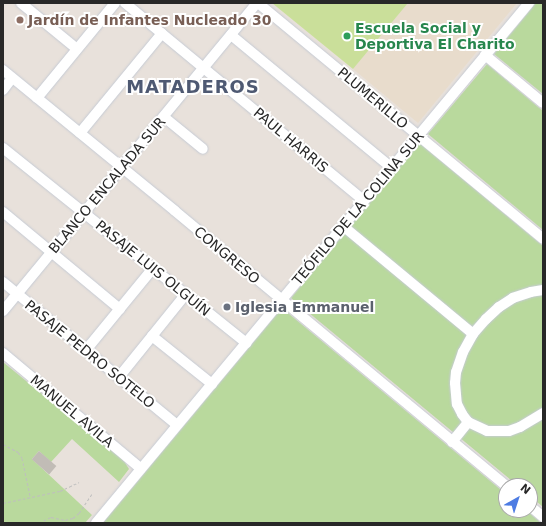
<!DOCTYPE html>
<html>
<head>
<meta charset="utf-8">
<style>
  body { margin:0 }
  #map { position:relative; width:546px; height:526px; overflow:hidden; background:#e8e1db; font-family:"DejaVu Sans",sans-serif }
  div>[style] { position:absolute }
  .education>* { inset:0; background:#e8dccc }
  .green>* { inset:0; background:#b9d99d }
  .pitch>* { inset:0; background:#cadf9a }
  .building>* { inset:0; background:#c1bcb6; transform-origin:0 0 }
  .path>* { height:1px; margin-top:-0.5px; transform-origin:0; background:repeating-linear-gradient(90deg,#bebebe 0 3px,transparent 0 5px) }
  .roads { filter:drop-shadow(0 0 1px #c6cbd4) drop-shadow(0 0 1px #c6cbd4) }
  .minor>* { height:10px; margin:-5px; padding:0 5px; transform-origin:5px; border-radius:5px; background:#fff }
  .dots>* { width:11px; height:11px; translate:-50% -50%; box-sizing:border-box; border:2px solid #fff; border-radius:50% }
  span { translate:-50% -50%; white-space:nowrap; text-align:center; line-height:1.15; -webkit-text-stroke:4px #fff; paint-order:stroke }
  .education-label { font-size:14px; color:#785e54; font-weight:700 }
  .left { translate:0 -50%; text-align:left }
  .leisure-label { font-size:14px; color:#27864d; font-weight:700 }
  .street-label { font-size:14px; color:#282828 }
  .worship-label { font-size:14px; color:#5b616d; font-weight:700 }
  .district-label { font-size:18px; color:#4e5972; font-weight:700; letter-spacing:1px }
  .frame { position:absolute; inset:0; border:4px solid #282828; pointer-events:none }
  .north { position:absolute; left:498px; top:478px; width:40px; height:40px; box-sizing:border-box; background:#fff; border:1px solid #a9a9a9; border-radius:50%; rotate:39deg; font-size:11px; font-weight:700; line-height:16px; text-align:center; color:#282828 }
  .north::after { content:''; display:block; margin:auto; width:14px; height:18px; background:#4d7ce3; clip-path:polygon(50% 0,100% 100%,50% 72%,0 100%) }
</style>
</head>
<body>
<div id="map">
  <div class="education">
    <div style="clip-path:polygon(408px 3px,517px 3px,418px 123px,353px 69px)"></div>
  </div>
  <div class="green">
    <div style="clip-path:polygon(536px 3px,543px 3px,543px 94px,494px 54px)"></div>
    <div style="clip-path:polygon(487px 64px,543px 111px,543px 230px,428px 134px)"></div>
    <div style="clip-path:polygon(419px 143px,543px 246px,543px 507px,530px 496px,530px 486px,518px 486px,291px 298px)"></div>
    <div style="clip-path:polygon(282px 308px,506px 494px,506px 510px,526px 510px,541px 523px,103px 523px)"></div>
    <div style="clip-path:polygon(3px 362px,124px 461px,129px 469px,119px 482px,72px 439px,51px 462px,39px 451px,32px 459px,92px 515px,85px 523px,3px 523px)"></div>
  </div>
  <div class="pitch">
    <div style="clip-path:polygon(272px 3px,408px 3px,353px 69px)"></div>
  </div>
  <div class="building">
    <div style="left:39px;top:451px;width:23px;height:11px;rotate:41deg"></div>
  </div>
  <div class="path">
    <div style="left:3px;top:444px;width:17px;rotate:28deg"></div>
    <div style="left:18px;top:452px;width:7px;rotate:56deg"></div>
    <div style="left:22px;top:458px;width:39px;rotate:78deg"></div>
    <div style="left:3px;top:503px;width:58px;rotate:-11.9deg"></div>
    <div style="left:60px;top:491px;width:21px;rotate:-25deg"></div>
    <div style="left:39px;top:523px;width:13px;rotate:-27deg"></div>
    <div style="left:51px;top:517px;width:14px;rotate:12deg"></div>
    <div style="left:65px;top:520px;width:8px;rotate:-14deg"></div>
    <div style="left:73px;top:518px;width:8px;rotate:-40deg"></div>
    <div style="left:79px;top:513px;width:23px;rotate:-56deg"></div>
  </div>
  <div class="roads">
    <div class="minor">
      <div style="left:21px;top:3px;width:72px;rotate:39.4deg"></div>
      <div style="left:125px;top:3px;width:310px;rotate:39.6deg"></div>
      <div style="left:258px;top:3px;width:370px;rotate:39.6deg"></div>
      <div style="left:231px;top:35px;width:209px;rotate:39.6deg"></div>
      <div style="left:485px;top:55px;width:75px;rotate:39.6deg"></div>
      <div style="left:3px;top:70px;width:222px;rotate:39.3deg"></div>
      <div style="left:175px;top:211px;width:430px;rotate:39.7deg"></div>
      <div style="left:3px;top:90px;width:15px;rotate:-53deg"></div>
      <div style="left:37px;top:98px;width:123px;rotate:-50.6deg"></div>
      <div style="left:164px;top:117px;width:50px;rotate:39.4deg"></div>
      <div style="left:80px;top:133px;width:129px;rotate:-50.6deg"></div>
      <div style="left:3px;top:148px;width:312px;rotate:38.7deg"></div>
      <div style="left:3px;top:212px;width:152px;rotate:39.7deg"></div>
      <div style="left:343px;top:226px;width:169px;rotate:39.7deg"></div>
      <div style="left:3px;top:282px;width:225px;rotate:39.4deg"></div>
      <div style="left:543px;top:290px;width:12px;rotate:171deg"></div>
      <div style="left:531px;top:292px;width:19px;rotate:162deg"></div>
      <div style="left:513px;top:298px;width:17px;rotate:147deg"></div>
      <div style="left:499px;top:307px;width:18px;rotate:137deg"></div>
      <div style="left:486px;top:319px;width:20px;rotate:131deg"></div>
      <div style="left:473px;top:334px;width:21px;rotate:119deg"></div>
      <div style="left:463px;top:352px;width:21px;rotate:109deg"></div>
      <div style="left:456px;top:372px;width:11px;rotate:95deg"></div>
      <div style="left:455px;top:383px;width:21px;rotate:85deg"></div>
      <div style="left:457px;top:404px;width:11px;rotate:63deg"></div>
      <div style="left:462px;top:414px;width:10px;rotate:53deg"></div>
      <div style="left:468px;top:422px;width:21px;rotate:25deg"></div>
      <div style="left:487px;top:431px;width:22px"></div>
      <div style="left:509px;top:431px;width:12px;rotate:-20deg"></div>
      <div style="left:520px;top:427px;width:27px;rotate:-31deg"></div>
      <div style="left:3px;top:311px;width:399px;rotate:-50.5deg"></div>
      <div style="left:152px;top:336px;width:77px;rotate:38.7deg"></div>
      <div style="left:86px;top:350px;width:106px;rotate:-50.7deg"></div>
      <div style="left:3px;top:353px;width:180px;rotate:40deg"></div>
      <div style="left:119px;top:377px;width:107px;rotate:-51.1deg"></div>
      <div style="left:452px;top:442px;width:26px;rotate:-51deg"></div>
      <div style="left:530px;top:506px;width:17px;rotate:40deg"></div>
      <div style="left:96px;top:523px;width:677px;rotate:-50.22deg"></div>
    </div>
  </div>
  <div class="dots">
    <div style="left:20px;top:20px;background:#8d6e63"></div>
    <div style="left:347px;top:36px;background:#2e9e5b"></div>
    <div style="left:227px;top:307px;background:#6b7280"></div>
  </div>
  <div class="education-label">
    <span class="left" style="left:28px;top:20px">Jardín de Infantes Nucleado 30</span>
  </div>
  <div class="leisure-label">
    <span class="left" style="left:355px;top:36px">Escuela Social y<br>Deportiva El Charito</span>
  </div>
  <div class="street-label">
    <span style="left:373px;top:98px;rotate:40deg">PLUMERILLO</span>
    <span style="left:291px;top:140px;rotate:40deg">PAUL HARRIS</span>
    <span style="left:107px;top:185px;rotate:-50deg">BLANCO ENCALADA SUR</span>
    <span style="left:358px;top:208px;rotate:-50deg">TEÓFILO DE LA COLINA SUR</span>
    <span style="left:227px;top:255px;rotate:40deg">CONGRESO</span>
    <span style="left:153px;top:268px;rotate:39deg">PASAJE LUIS OLGUÍN</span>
    <span style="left:90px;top:354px;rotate:39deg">PASAJE PEDRO SOTELO</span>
    <span style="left:72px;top:411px;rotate:40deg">MANUEL AVILA</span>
  </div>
  <div class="worship-label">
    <span class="left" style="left:235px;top:307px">Iglesia Emmanuel</span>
  </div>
  <div class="district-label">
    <span style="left:193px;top:87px">MATADEROS</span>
  </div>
  <div class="frame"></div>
  <div class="north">N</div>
</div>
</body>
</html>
